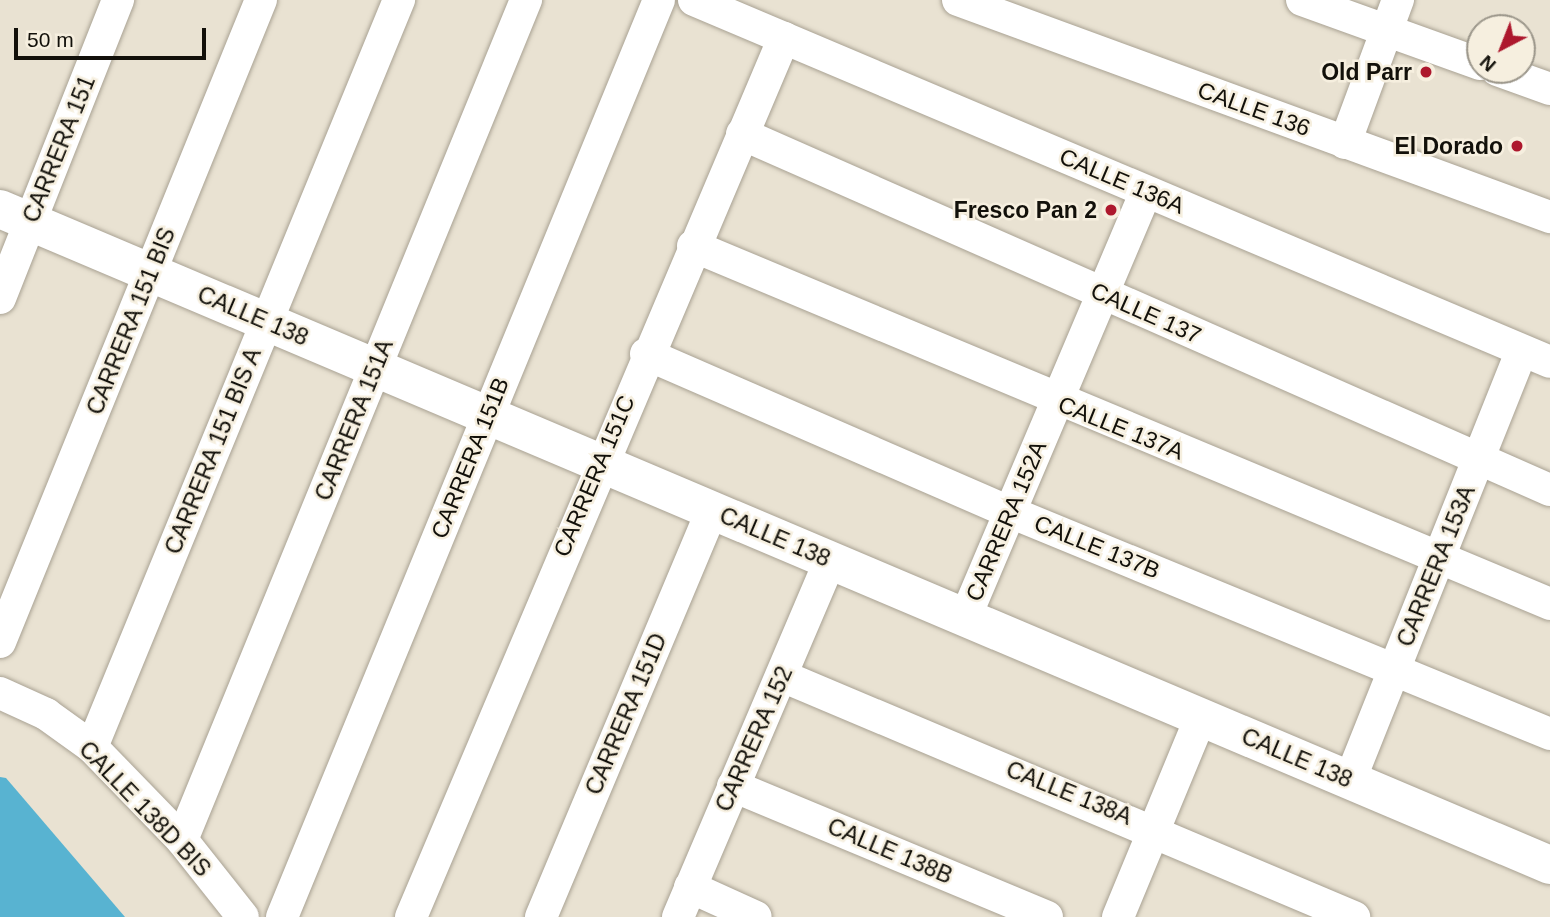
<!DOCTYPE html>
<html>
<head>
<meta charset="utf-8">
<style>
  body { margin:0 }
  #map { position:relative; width:1550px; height:917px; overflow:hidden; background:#e9e2d2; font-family:Arial,sans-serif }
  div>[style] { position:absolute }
  .water>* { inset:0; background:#58b3d1 }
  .roads { filter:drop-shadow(0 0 2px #a9a293) drop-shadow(0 0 2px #a9a293) }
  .minor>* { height:32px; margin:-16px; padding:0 16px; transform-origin:16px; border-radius:16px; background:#fff }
  .major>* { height:38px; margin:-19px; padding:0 19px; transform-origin:19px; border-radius:19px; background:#fff }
  .dots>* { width:19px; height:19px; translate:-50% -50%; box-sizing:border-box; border:4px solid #f6efdf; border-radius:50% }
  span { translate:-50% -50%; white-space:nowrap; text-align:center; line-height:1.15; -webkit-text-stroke:5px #f6efdf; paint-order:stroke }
  .poi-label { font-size:23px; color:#12100a; font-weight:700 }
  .right { translate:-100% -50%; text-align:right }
  .street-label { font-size:23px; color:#12100a }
  .north { position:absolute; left:1466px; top:14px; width:70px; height:70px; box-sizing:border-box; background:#f6efdf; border:2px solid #9b968a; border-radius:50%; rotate:222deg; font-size:19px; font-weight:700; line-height:28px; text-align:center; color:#12100a }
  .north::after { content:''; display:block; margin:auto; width:24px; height:32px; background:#ad182d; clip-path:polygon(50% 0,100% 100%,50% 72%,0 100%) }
  .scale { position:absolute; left:14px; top:28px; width:192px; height:32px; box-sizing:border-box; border:4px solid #12100a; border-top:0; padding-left:9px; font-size:21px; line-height:24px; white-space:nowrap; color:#12100a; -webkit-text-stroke:5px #f6efdf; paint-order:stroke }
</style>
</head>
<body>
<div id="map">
  <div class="water">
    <div style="clip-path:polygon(0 777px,6px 778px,125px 917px,0 917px)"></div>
  </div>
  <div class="roads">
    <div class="minor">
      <div style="left:694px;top:0;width:929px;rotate:22.92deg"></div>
      <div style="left:958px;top:0;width:631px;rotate:20.13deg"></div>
      <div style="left:1302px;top:0;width:189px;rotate:19.8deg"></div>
      <div style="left:1497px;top:70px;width:56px;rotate:19.7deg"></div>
      <div style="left:742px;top:134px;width:883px;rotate:23.78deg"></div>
      <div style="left:1345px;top:143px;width:153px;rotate:-69.7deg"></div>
      <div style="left:693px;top:246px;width:929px;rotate:22.67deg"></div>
      <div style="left:0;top:298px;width:321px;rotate:-68.4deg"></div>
      <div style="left:646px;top:354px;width:397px;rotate:23.5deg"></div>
      <div style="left:1010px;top:512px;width:584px;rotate:22.35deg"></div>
      <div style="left:965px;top:618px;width:463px;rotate:-67deg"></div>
      <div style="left:0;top:642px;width:693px;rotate:-67.88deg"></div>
      <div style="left:782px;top:676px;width:621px;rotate:22.85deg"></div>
      <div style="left:0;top:693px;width:51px;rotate:24.5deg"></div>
      <div style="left:46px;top:714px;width:57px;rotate:35.7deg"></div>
      <div style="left:92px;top:747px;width:129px;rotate:45.9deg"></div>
      <div style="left:182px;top:840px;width:98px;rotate:51.6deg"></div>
      <div style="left:92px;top:747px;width:808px;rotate:-67.66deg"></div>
      <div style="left:1350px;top:780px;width:462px;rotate:-68.2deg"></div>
      <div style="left:733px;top:786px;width:340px;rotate:22.6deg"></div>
      <div style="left:182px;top:840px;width:908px;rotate:-67.73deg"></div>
      <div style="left:690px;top:887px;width:72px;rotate:24.4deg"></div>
      <div style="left:282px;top:917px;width:991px;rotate:-67.65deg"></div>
      <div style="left:411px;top:917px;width:955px;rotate:-67.01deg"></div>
      <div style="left:541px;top:917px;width:441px;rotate:-67.2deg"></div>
      <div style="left:678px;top:917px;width:388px;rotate:-66.9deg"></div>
      <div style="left:1118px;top:917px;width:217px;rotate:-67.5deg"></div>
    </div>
    <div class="major">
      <div style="left:0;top:209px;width:1683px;rotate:22.94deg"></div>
    </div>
  </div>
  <div class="dots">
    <div style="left:1426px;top:72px;background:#ad182d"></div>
    <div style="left:1517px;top:146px;background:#ad182d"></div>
    <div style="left:1111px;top:210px;background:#ad182d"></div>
  </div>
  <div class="poi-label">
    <span class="right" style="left:1412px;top:72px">Old Parr</span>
    <span class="right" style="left:1503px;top:146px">El Dorado</span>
    <span class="right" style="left:1097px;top:210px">Fresco Pan 2</span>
  </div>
  <div class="street-label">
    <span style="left:1254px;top:109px;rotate:20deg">CALLE 136</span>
    <span style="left:59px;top:149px;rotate:-68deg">CARRERA 151</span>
    <span style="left:1122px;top:181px;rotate:23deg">CALLE 136A</span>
    <span style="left:1146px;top:313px;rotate:24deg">CALLE 137</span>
    <span style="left:253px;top:316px;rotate:23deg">CALLE 138</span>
    <span style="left:131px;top:321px;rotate:-68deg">CARRERA 151 BIS</span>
    <span style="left:354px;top:420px;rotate:-68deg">CARRERA 151A</span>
    <span style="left:1121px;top:428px;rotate:22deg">CALLE 137A</span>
    <span style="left:213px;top:451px;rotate:-68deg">CARRERA 151 BIS A</span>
    <span style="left:470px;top:458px;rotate:-68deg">CARRERA 151B</span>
    <span style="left:594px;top:476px;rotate:-67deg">CARRERA 151C</span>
    <span style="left:1006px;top:521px;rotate:-67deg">CARRERA 152A</span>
    <span style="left:775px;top:537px;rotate:23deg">CALLE 138</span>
    <span style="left:1097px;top:547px;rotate:22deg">CALLE 137B</span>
    <span style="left:1436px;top:566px;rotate:-68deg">CARRERA 153A</span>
    <span style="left:626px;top:714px;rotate:-67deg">CARRERA 151D</span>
    <span style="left:754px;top:739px;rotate:-66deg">CARRERA 152</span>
    <span style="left:1297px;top:758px;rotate:23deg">CALLE 138</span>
    <span style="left:1069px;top:793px;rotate:22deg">CALLE 138A</span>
    <span style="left:145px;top:809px;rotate:46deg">CALLE 138D BIS</span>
    <span style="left:890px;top:851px;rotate:23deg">CALLE 138B</span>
  </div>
  <div class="north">N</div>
  <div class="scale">50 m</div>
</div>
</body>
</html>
